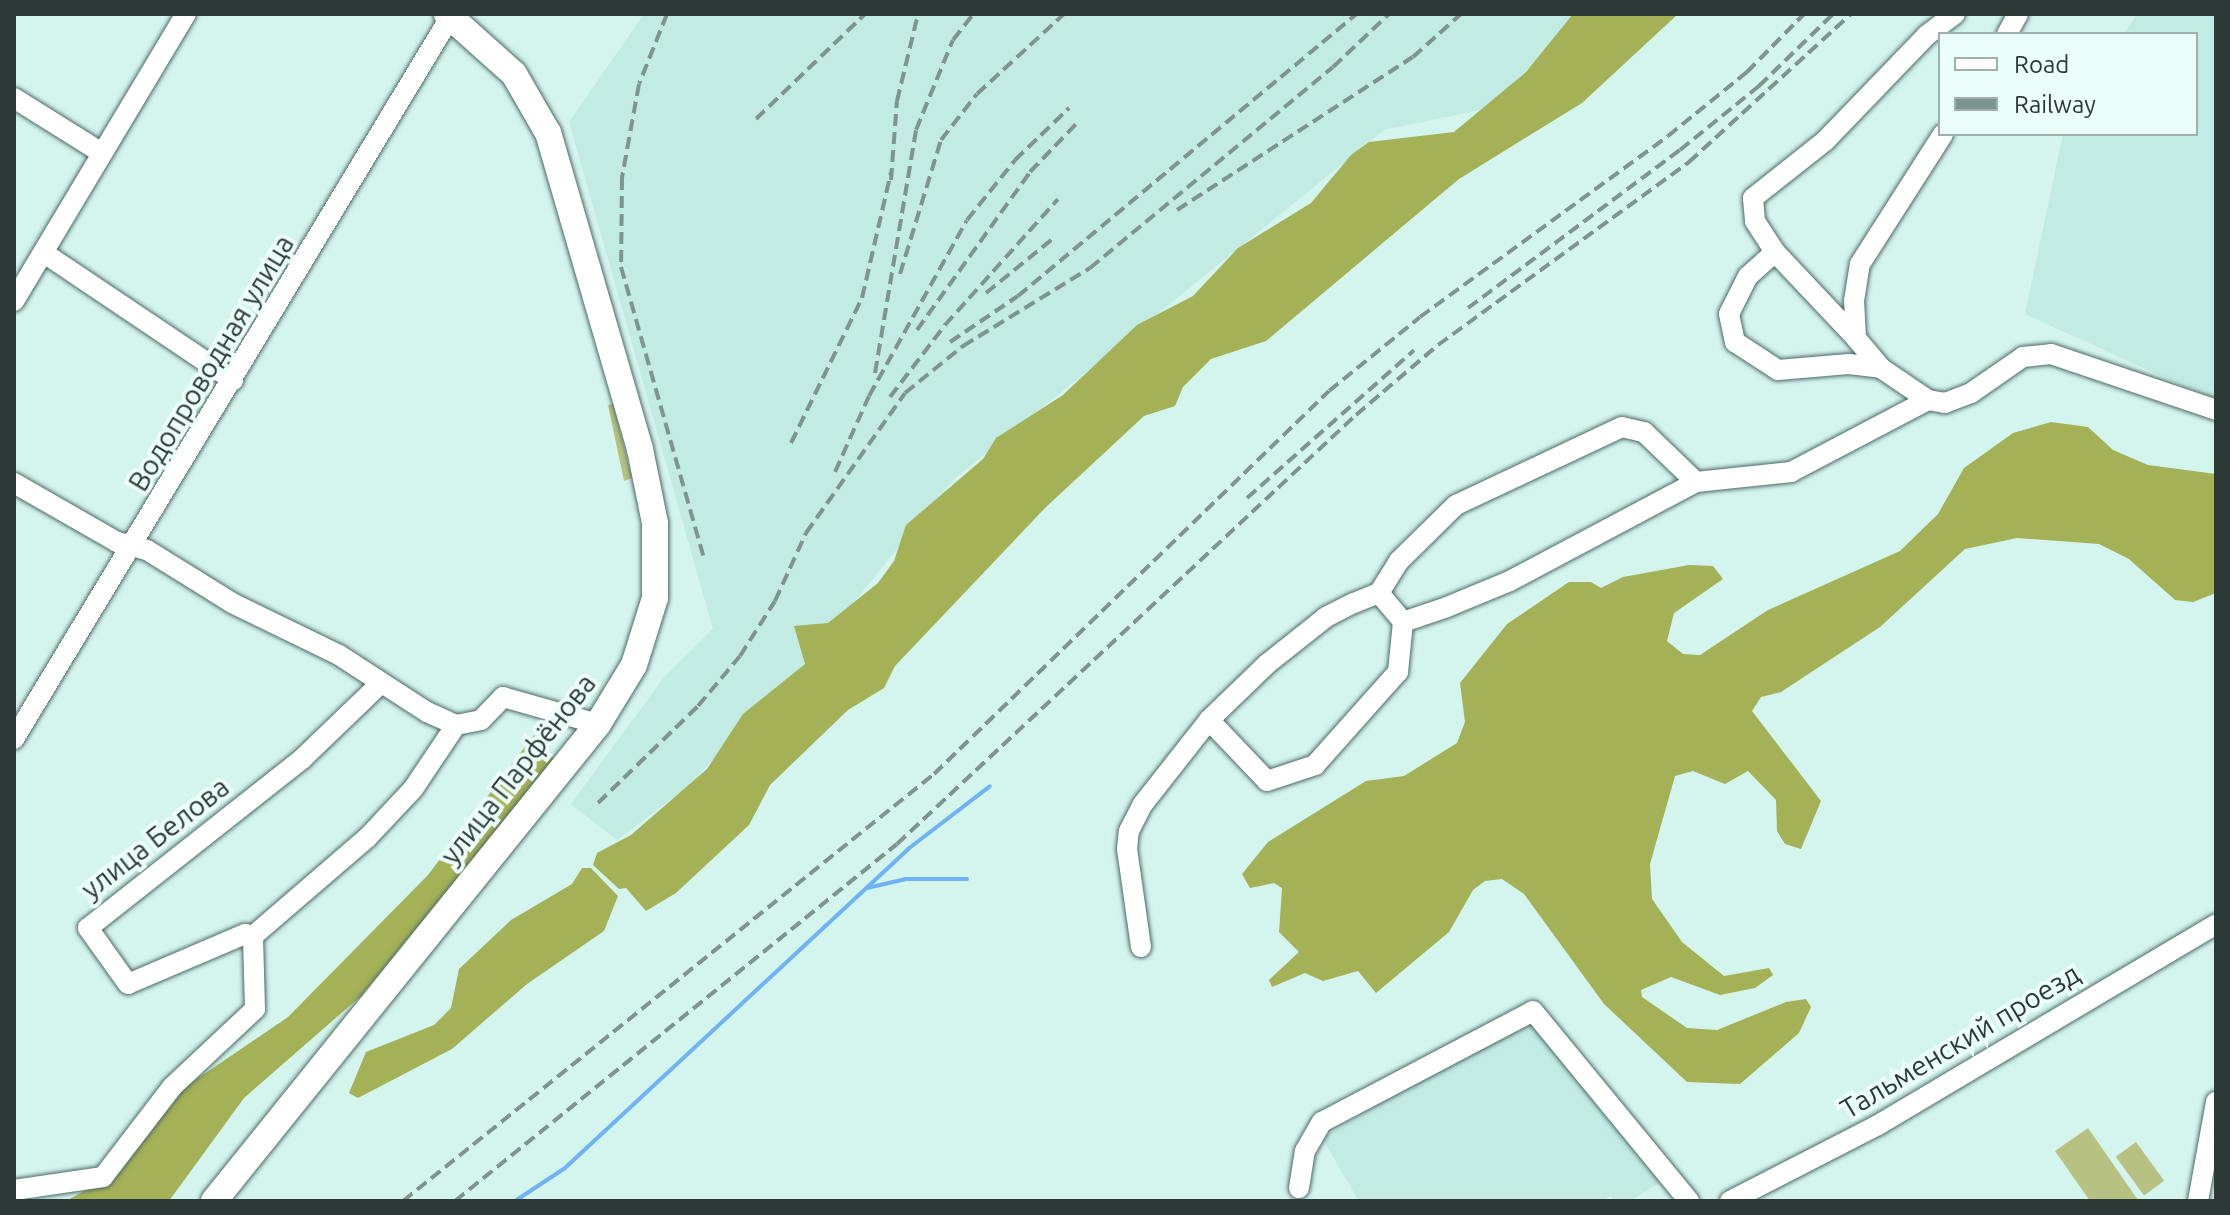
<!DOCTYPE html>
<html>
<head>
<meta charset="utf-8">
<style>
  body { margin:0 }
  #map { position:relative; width:2230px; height:1215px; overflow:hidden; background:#d4f4ee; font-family:Ubuntu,sans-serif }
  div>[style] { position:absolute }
  .built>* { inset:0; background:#c1ebe3 }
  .green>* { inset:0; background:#b7c282; transform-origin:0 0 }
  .forest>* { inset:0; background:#a4b157 }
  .stream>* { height:4px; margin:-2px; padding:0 2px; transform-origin:2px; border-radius:2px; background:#6fb3f4 }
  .roads { filter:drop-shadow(0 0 2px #4d6a65) drop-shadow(0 0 2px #4d6a65) }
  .minor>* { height:20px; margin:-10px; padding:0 10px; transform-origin:10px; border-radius:10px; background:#fff }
  .major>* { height:26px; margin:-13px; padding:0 13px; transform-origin:13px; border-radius:13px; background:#fff }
  .rail>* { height:4px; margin-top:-2px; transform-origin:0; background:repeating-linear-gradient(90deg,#7d948f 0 12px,transparent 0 18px) }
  span { translate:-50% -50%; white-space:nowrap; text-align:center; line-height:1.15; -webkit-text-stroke:8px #ebfefa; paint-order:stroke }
  .street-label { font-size:28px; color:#2c3936 }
  .frame { position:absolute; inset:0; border:16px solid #2c3936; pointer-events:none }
  .legend { position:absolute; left:1938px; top:32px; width:260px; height:104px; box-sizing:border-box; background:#ebfefa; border:2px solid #9fafac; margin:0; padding:10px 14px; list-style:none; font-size:24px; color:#2c3936 }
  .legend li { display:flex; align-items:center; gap:16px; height:40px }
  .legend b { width:40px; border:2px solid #9fafac }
</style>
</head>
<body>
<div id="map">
  <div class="built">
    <div style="clip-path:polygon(644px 14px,1586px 14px,1485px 109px,1384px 130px,953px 480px,802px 666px,686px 788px,617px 840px,571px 804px,665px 676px,713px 629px,569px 122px)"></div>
    <div style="clip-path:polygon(2137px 14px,2216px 14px,2216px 401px,2025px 314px,2063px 134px,2196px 134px,2196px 34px,2124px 34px)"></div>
    <div style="clip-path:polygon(1529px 1017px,1667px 1178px,1630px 1201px,1614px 1201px,1611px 1196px,1601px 1201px,1359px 1201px,1322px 1138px)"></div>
  </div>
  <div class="green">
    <div style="clip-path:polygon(613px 404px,632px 478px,624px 481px,608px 405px)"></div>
    <div style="clip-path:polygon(2088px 1128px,2138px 1200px,2137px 1201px,2090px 1201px,2055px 1151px)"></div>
    <div style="left:2136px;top:1142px;width:48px;height:25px;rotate:54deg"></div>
  </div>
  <div class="forest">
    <div style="clip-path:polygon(1573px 14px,1678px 14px,1582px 103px,1459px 179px,1266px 341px,1211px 359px,1183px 387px,1175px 406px,1144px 416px,1045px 508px,895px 666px,884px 688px,848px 710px,770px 785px,749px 825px,676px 893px,646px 911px,626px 888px,619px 889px,593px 865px,597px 853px,631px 835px,707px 769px,743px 714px,805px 664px,794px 626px,828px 623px,878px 583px,894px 561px,906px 525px,983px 459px,996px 438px,1063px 395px,1137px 325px,1193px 296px,1238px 248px,1311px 203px,1351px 155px,1369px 142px,1454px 132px,1526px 72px)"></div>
    <div style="clip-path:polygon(2051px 422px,2088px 427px,2113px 450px,2148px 465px,2216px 474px,2216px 593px,2193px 602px,2175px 600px,2129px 559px,2099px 544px,2017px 538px,1965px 549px,1880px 627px,1781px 692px,1761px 697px,1752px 711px,1821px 801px,1801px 849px,1785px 844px,1777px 831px,1776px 800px,1748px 771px,1725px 784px,1693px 771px,1675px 776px,1650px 864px,1652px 899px,1682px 942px,1724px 976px,1769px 968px,1773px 975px,1755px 988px,1720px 995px,1671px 977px,1641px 990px,1642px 997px,1687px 1028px,1717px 1030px,1786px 1002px,1806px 999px,1811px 1007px,1799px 1033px,1740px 1084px,1687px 1082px,1604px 1004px,1524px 894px,1502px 879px,1485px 881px,1473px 890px,1449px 932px,1376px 993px,1358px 971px,1323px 981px,1305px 973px,1272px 987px,1269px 980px,1299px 952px,1279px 932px,1282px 888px,1274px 883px,1250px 888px,1242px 874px,1268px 842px,1366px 781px,1404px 776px,1457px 743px,1465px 722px,1460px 683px,1507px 624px,1569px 582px,1591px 582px,1601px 588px,1623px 577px,1689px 565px,1713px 566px,1723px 579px,1674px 613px,1667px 641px,1683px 654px,1700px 655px,1768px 610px,1900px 551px,1938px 514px,1964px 468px,2013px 433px)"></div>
    <div style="clip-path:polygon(534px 735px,555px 760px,361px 996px,244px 1098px,169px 1201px,66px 1201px,108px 1178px,169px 1098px,288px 1017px,428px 875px)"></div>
    <div style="clip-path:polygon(582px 868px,591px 868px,618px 896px,604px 931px,527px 984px,452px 1049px,358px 1098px,349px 1093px,366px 1052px,434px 1025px,451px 1008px,459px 969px,511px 920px,572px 884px)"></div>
  </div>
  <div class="stream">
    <div style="left:867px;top:888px;width:39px;rotate:-13deg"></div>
    <div style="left:905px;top:879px;width:62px"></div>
    <div style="left:515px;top:1201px;width:60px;rotate:-33.4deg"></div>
    <div style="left:565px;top:1168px;width:468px;rotate:-42.9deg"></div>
    <div style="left:908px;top:849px;width:103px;rotate:-37.5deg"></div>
  </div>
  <div class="roads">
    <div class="minor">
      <div style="left:2007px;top:34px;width:23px;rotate:-61deg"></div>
      <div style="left:14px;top:98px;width:104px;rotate:32deg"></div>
      <div style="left:1775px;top:252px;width:37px;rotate:-123deg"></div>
      <div style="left:1755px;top:221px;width:23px;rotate:-95deg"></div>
      <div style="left:1753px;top:198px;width:92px;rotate:-38.4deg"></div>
      <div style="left:1825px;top:141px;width:147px;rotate:-46.1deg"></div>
      <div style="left:1927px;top:35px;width:35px;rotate:-37deg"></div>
      <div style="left:44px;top:253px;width:228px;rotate:33.9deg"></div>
      <div style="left:14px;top:301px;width:335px;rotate:-59.1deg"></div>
      <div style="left:1856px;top:338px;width:118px;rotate:-133.3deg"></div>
      <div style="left:1775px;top:252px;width:36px;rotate:138deg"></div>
      <div style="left:1748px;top:276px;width:42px;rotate:116.6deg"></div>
      <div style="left:1729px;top:314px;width:29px;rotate:78deg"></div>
      <div style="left:1735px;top:342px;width:51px;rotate:33.1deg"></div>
      <div style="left:1778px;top:370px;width:71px;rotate:-4.8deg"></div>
      <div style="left:1849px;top:364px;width:32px;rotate:7deg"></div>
      <div style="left:1928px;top:400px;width:57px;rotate:-145.8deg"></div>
      <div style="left:1881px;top:368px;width:39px;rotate:-130deg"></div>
      <div style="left:1856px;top:338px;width:37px;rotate:-93deg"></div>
      <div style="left:1854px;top:301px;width:37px;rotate:-81deg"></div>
      <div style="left:1860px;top:264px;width:154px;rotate:-57.4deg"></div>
      <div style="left:14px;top:483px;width:119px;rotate:29.8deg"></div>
      <div style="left:117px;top:542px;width:31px;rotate:15deg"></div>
      <div style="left:147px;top:550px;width:100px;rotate:31.9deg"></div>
      <div style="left:232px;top:603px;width:119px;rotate:25.9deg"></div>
      <div style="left:339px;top:655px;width:105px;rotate:32.9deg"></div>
      <div style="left:427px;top:712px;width:32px;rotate:24deg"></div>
      <div style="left:456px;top:725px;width:25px;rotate:-11deg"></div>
      <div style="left:481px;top:720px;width:32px;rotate:-46deg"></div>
      <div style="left:503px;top:697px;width:99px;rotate:15.9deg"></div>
      <div style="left:1379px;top:593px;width:38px;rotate:-58deg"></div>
      <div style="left:1399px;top:561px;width:80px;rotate:-44.5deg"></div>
      <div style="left:1456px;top:505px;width:183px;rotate:-25.2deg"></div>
      <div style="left:1622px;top:427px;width:23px;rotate:13deg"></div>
      <div style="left:1644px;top:432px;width:72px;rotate:43.9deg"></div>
      <div style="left:1209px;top:720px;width:84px;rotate:46.4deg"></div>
      <div style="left:1267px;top:781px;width:51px;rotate:-18.4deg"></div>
      <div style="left:1315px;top:765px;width:125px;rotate:-48.3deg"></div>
      <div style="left:1398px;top:672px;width:50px;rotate:-84.3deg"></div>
      <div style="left:14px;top:739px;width:847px;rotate:-58.86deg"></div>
      <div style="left:253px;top:936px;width:150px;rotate:-40.7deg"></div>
      <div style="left:367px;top:838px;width:67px;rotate:-46.8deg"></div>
      <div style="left:413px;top:789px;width:77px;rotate:-56.1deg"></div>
      <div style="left:1141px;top:947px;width:99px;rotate:-98.1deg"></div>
      <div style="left:1127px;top:849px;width:18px;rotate:-84deg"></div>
      <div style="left:1129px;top:831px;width:30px;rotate:-63deg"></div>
      <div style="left:1143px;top:804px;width:107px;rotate:-51.8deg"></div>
      <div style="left:1209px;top:720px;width:81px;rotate:-44deg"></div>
      <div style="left:1267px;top:664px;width:75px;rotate:-38.5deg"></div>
      <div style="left:1326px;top:617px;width:31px;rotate:-27deg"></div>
      <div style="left:1354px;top:603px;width:27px;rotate:-22deg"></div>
      <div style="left:1379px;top:593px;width:38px;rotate:50deg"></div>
      <div style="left:1403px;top:622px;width:46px;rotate:-18.8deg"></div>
      <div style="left:1447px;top:607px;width:68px;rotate:-22.4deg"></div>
      <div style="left:1510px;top:581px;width:211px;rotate:-28deg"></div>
      <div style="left:1696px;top:482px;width:96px;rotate:-6deg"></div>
      <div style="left:1791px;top:472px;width:155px;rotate:-27.7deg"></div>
      <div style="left:1928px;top:400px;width:17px;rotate:10deg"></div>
      <div style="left:1945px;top:403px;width:28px;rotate:-21deg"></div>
      <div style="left:1971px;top:393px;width:63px;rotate:-34.7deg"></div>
      <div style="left:2023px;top:357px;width:28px;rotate:-6deg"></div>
      <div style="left:2051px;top:354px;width:174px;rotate:18.7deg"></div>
      <div style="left:1299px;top:1188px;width:37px;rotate:-81deg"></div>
      <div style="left:1305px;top:1151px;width:34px;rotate:-60deg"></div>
      <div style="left:1322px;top:1122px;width:238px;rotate:-27.7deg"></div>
      <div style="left:1533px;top:1011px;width:246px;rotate:50.6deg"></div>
      <div style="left:14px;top:1190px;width:90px;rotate:-8.3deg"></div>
      <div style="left:103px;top:1177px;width:113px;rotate:-52.5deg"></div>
      <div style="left:172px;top:1087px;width:114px;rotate:-43.2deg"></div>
      <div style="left:255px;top:1009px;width:73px;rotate:-91.6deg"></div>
      <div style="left:253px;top:936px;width:8px;rotate:-166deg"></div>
      <div style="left:245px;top:934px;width:127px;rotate:156.9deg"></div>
      <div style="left:128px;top:984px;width:69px;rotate:-125.5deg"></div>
      <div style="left:88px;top:928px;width:273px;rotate:-38.3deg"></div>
      <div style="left:302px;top:759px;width:110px;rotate:-43.9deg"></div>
      <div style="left:1730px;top:1201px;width:166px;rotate:-27.2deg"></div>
      <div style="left:1878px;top:1125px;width:393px;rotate:-30.7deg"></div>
      <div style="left:2198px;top:1201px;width:101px;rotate:-79.7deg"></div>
    </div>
    <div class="major">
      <div style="left:214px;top:1201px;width:612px;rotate:-51.16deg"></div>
      <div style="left:598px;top:724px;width:69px;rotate:-58.6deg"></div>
      <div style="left:634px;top:665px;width:70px;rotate:-72.6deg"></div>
      <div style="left:655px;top:598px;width:75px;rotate:-90deg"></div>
      <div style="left:655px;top:523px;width:76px;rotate:-101.5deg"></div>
      <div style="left:640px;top:449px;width:329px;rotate:-106.2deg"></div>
      <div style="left:548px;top:133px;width:68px;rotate:-120deg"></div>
      <div style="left:514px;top:74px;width:90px;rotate:-138.2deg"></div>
    </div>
  </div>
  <div class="rail">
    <div style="left:667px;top:14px;width:75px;rotate:111.8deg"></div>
    <div style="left:639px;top:84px;width:96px;rotate:100.3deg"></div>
    <div style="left:622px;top:178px;width:89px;rotate:90.6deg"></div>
    <div style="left:621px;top:267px;width:306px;rotate:74.1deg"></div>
    <div style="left:756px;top:119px;width:151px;rotate:-43.9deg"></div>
    <div style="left:891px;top:180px;width:79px;rotate:-85.7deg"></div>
    <div style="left:897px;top:101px;width:89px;rotate:-76.4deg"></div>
    <div style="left:1177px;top:210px;width:281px;rotate:-33deg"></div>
    <div style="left:1413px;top:57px;width:64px;rotate:-41.9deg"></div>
    <div style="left:900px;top:274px;width:140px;rotate:-73deg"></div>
    <div style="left:941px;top:140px;width:58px;rotate:-52deg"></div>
    <div style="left:977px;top:94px;width:118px;rotate:-42.6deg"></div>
    <div style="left:986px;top:293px;width:89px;rotate:-39.1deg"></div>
    <div style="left:1468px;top:308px;width:264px;rotate:-36.7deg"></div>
    <div style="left:1680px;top:150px;width:102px;rotate:-39deg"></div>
    <div style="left:1759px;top:86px;width:103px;rotate:-44.2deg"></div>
    <div style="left:917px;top:330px;width:194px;rotate:-54.4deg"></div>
    <div style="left:1030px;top:172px;width:66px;rotate:-46.2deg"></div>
    <div style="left:950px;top:342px;width:82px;rotate:-34.1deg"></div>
    <div style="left:1018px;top:296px;width:441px;rotate:-39.8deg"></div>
    <div style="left:875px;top:373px;width:246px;rotate:-80.4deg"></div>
    <div style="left:916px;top:130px;width:97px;rotate:-67.7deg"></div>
    <div style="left:953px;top:40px;width:33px;rotate:-52deg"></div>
    <div style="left:890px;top:397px;width:91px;rotate:-52.6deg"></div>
    <div style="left:945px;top:325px;width:169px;rotate:-48.1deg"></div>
    <div style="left:791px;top:443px;width:161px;rotate:-63.9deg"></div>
    <div style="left:862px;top:298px;width:129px;rotate:-77deg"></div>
    <div style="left:835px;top:472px;width:83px;rotate:-65.9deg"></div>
    <div style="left:869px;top:396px;width:201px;rotate:-60.9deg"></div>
    <div style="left:967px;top:220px;width:77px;rotate:-51.3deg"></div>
    <div style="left:1015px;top:160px;width:75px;rotate:-43.9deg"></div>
    <div style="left:1247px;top:498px;width:223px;rotate:-41.5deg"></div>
    <div style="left:598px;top:803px;width:139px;rotate:-44.1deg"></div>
    <div style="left:698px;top:706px;width:65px;rotate:-50deg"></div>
    <div style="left:740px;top:656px;width:65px;rotate:-57.5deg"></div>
    <div style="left:775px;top:601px;width:75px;rotate:-65.5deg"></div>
    <div style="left:806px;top:533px;width:171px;rotate:-54.7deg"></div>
    <div style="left:905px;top:393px;width:75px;rotate:-39deg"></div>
    <div style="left:963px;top:346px;width:149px;rotate:-31.6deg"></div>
    <div style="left:1090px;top:268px;width:315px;rotate:-39.6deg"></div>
    <div style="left:1333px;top:67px;width:77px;rotate:-43.4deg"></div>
    <div style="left:403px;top:1201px;width:681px;rotate:-38.8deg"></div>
    <div style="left:934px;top:774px;width:550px;rotate:-44.12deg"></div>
    <div style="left:1329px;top:391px;width:117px;rotate:-39.1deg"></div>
    <div style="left:1420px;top:317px;width:307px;rotate:-36.1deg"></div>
    <div style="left:1668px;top:136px;width:102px;rotate:-39deg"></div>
    <div style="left:1747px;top:72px;width:81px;rotate:-45.5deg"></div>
    <div style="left:455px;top:1201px;width:568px;rotate:-38.93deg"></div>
    <div style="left:897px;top:844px;width:628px;rotate:-43.07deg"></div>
    <div style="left:1356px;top:415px;width:108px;rotate:-40.5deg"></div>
    <div style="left:1438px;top:345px;width:311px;rotate:-36.1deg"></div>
    <div style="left:1689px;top:162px;width:219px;rotate:-42.4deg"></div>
  </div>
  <div class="street-label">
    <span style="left:211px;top:363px;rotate:-59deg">Водопроводная улица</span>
    <span style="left:518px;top:769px;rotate:-52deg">улица Парфёнова</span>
    <span style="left:155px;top:838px;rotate:-38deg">улица Белова</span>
    <span style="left:1960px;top:1041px;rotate:-31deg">Тальменский проезд</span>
  </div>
  <div class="frame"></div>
  <ul class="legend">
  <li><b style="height:10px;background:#fff"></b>Road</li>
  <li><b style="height:10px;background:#7d948f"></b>Railway</li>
  </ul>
</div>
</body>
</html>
